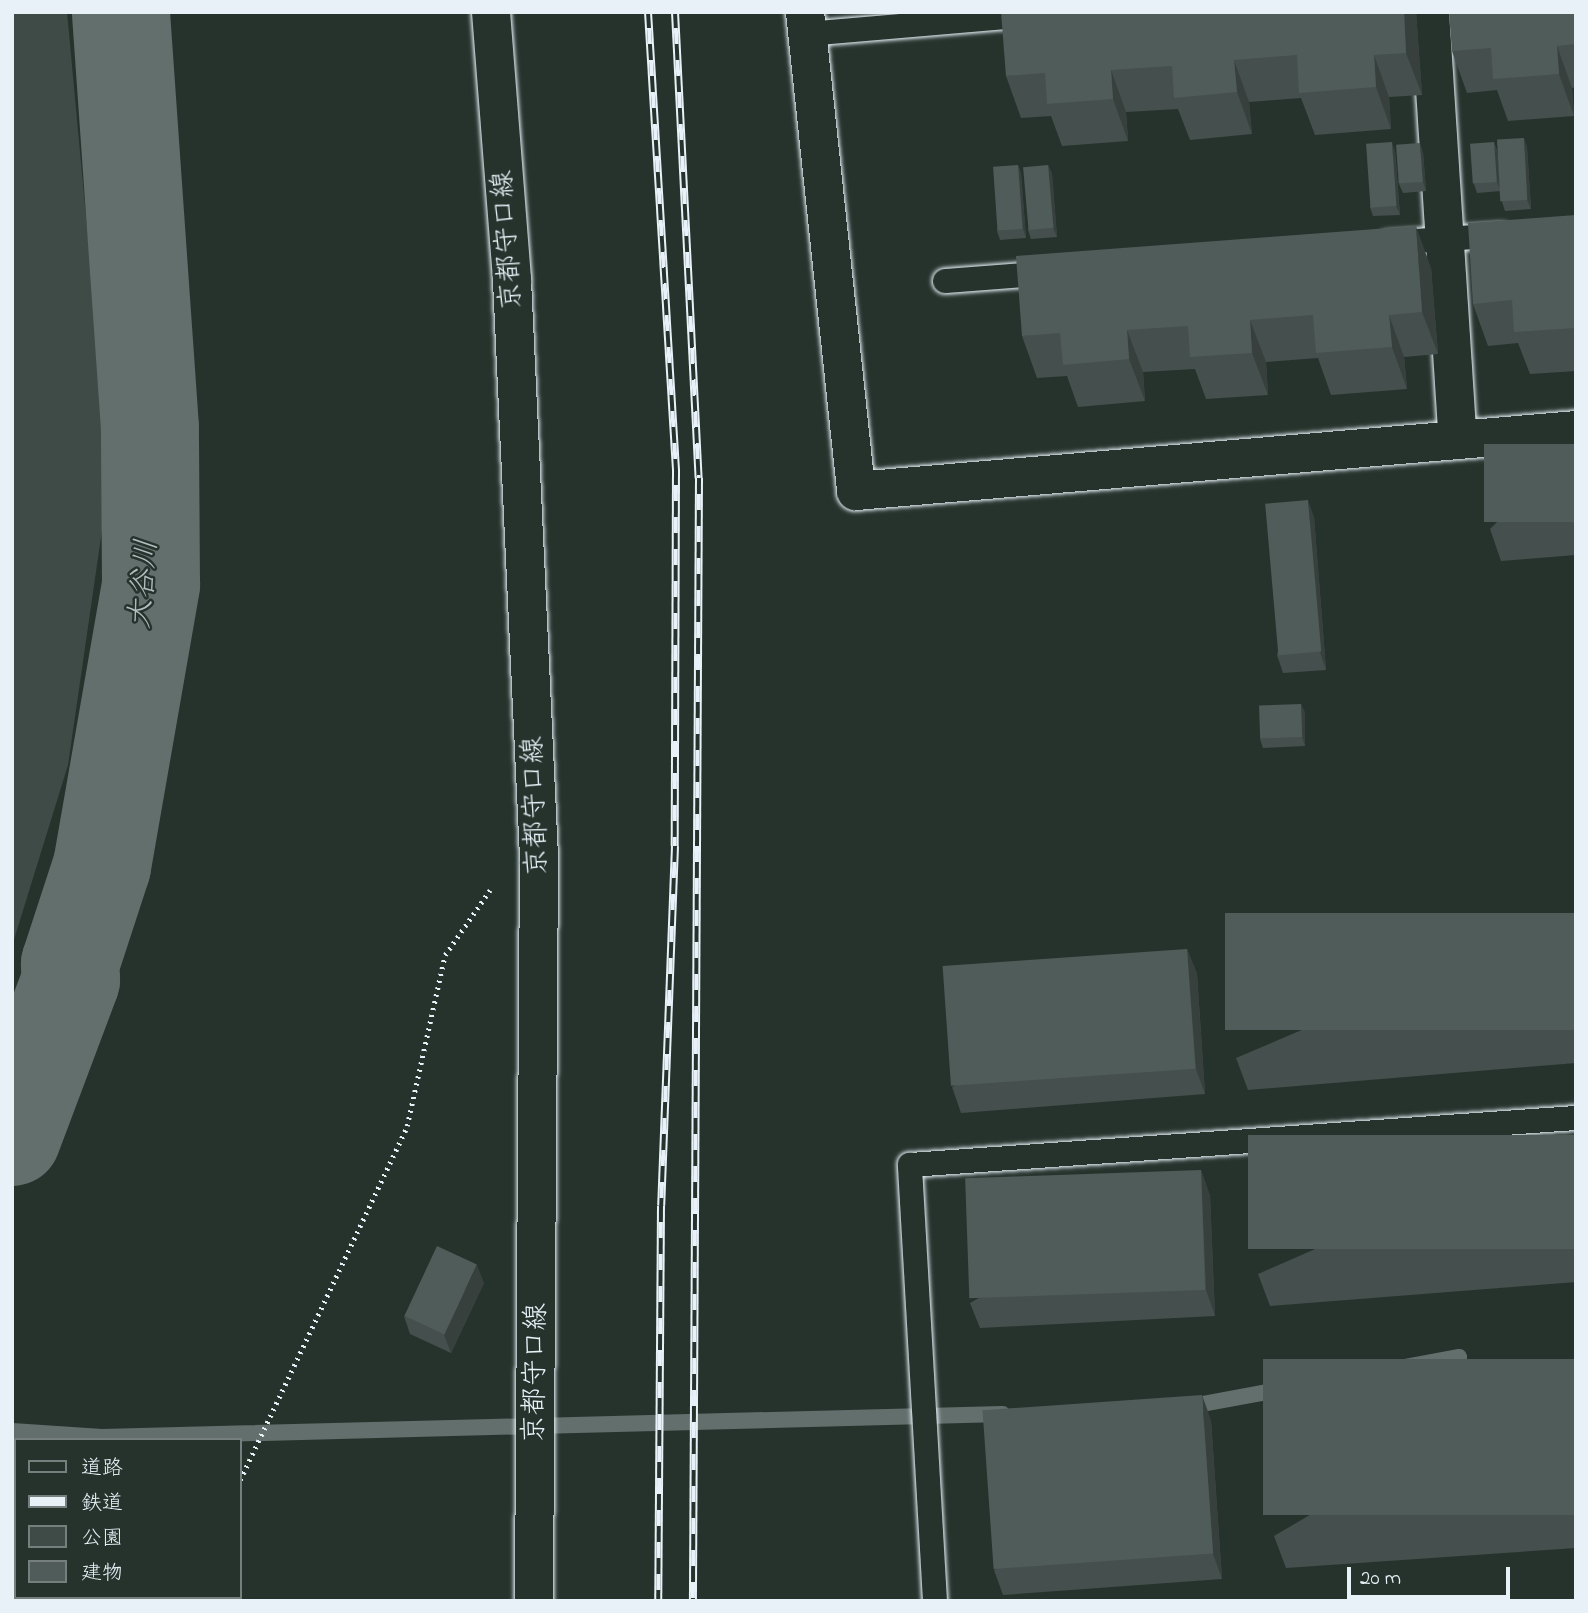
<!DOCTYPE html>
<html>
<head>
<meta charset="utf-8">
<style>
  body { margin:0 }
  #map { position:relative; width:1588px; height:1613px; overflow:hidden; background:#26332d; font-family:"Indie Flower","Klee One",sans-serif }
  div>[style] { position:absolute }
  .green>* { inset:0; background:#3e4b47 }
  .stream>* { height:16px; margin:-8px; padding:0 8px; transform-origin:8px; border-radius:8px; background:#636f6d }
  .river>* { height:98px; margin:-49px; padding:0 49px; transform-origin:49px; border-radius:49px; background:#636f6d }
  .path>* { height:4.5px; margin-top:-2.25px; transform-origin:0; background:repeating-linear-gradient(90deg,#e8f1f8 0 2px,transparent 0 7px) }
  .roads { filter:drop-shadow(0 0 2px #e8f1f8) drop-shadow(0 0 2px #e8f1f8) }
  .service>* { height:24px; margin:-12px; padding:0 12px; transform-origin:12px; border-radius:12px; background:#26332d }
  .minor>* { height:38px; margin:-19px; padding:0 19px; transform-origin:19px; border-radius:19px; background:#26332d }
  .primary>* { height:38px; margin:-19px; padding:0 19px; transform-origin:19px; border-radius:19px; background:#26332d }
  .rail>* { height:8px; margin-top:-4px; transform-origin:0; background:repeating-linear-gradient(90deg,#26332d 0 16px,#e8f1f8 0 32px); box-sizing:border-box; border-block:2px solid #e8f1f8 }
  .wall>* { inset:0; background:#454f4d }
  .shaded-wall>* { inset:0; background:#38403e }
  .building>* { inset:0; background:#505c59; transform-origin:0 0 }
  span { translate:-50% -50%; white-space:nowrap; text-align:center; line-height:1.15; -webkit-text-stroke:5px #26332d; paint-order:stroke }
  .street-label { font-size:28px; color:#e8f1f8 }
  .water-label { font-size:30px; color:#b3bdc0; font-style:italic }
  .frame { position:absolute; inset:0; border:14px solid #e8f1f8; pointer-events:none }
  .legend { position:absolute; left:14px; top:1438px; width:228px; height:161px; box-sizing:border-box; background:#26332d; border:2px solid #747f7e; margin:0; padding:9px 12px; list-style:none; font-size:21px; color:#e8f1f8 }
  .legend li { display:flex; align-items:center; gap:14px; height:35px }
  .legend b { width:35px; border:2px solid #747f7e }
  .scale { position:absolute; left:1347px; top:1567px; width:163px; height:32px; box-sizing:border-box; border:4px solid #e8f1f8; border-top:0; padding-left:9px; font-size:21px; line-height:24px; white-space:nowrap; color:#e8f1f8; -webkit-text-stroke:5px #26332d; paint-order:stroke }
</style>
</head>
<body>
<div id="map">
  <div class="green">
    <div style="clip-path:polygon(12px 12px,67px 12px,110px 475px,68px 765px,12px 946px)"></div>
  </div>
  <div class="stream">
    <div style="left:1351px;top:1377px;width:110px;rotate:-10.5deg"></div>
    <div style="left:1186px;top:1407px;width:100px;rotate:-10.4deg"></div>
    <div style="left:12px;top:1431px;width:90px;rotate:3.8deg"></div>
    <div style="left:102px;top:1437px;width:901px;rotate:-1.46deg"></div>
  </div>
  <div class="river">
    <div style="left:12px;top:1137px;width:168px;rotate:-69.4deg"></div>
    <div style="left:71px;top:980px;width:16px;rotate:-94deg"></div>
    <div style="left:70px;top:964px;width:103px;rotate:-71.9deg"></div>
    <div style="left:102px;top:866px;width:286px;rotate:-80.1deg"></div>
    <div style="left:151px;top:584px;width:156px;rotate:-90.4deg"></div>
    <div style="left:150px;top:428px;width:417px;rotate:-94deg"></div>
  </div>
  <div class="path">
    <div style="left:240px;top:1480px;width:391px;rotate:-64.7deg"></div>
    <div style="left:407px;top:1126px;width:175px;rotate:-77.5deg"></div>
    <div style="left:445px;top:955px;width:79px;rotate:-55.3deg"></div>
    <div style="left:183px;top:1601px;width:4px;rotate:-76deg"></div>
  </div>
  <div class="roads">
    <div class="service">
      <div style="left:807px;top:34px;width:258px;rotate:-4.9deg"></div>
      <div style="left:1388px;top:243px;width:114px;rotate:-4deg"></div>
      <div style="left:945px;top:281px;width:103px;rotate:-4.4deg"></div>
      <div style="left:935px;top:1601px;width:437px;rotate:-93.3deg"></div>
      <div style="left:910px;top:1165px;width:668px;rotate:-4.04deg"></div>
    </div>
    <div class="minor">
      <div style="left:805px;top:12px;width:482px;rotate:83.9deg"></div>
      <div style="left:856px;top:491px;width:723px;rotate:-4.84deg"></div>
      <div style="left:1430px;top:12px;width:429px;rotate:86.3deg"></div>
    </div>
    <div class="primary">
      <div style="left:491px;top:12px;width:269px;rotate:85.5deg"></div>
      <div style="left:512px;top:280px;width:578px;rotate:87.32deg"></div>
      <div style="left:539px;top:857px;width:744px;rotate:90.39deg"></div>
    </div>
  </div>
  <div class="rail">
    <div style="left:648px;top:12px;width:458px;rotate:86.5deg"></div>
    <div style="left:676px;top:469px;width:377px;rotate:90.2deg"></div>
    <div style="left:675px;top:846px;width:360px;rotate:92.2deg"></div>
    <div style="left:661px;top:1206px;width:395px;rotate:90.4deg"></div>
    <div style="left:675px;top:12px;width:467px;rotate:87.1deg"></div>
    <div style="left:699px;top:478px;width:1123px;rotate:90.31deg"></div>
  </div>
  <div class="wall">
    <div style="clip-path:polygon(1416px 12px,1422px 95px,1389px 97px,1391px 129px,1315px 135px,1301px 98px,1249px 102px,1252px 134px,1190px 140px,1178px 109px,1126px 112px,1128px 141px,1062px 146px,1051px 116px,1021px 118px,1006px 76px)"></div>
    <div style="clip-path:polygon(1576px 12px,1576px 87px,1572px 88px,1574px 116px,1508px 121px,1497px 90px,1467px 93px,1452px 51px)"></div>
    <div style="clip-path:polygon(1494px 142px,1497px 151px,1501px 191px,1477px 193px,1474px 184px)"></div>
    <div style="clip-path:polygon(1527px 147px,1531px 209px,1505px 211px,1502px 202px)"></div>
    <div style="clip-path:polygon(1395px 151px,1400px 215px,1373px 216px,1370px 207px)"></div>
    <div style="clip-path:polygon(1423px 152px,1426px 191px,1403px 193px,1399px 184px)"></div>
    <div style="clip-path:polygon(1018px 165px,1021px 174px,1026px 238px,1000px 240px,997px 231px)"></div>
    <div style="clip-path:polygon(1048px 165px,1052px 174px,1057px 237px,1031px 239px,1028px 230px)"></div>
    <div style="clip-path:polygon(1576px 215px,1576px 371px,1530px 374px,1518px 343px,1488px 346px,1473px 304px)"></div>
    <div style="clip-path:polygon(1431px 268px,1438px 354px,1404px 357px,1407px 389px,1331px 395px,1318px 358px,1266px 362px,1268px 395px,1206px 399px,1195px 369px,1143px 372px,1145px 401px,1078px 407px,1067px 376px,1037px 378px,1022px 336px)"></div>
    <div style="clip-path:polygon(1576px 444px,1576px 555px,1501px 561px,1490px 529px)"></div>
    <div style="clip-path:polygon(1314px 517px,1326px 670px,1283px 673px,1277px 655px)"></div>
    <div style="clip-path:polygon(1301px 704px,1305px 713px,1305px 746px,1263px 748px,1260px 739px)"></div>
    <div style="clip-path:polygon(1576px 913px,1576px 1063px,1248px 1090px,1236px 1058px)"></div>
    <div style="clip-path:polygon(1187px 949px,1197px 974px,1205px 1094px,961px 1113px,952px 1087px)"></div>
    <div style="clip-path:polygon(1576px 1135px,1576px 1282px,1270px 1306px,1258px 1274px)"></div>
    <div style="clip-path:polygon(1201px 1170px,1210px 1196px,1215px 1316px,980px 1328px,970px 1303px)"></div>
    <div style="clip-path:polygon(484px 1283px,451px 1353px,410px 1334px,404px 1316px)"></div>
    <div style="clip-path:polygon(1576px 1359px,1576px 1548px,1286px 1568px,1274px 1536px)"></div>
    <div style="clip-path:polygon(1211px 1420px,1222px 1579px,1003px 1595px,994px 1570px)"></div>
  </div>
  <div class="shaded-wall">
    <div style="clip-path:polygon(1404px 12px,1416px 12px,1422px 95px,1406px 53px)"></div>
    <div style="clip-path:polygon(1557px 46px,1572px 88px,1574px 116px,1559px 74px)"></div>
    <div style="clip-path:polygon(1374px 55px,1389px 97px,1391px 129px,1376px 87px)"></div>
    <div style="clip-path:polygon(1234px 60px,1249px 102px,1252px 134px,1237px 92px)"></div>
    <div style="clip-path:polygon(1111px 70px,1126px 112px,1128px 141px,1113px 99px)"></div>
    <div style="clip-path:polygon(1524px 138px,1527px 147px,1531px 209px,1527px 200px)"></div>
    <div style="clip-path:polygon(1392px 142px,1395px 151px,1400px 215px,1396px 206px)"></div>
    <div style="clip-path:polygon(1494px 142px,1497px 151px,1501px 191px,1497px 182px)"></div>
    <div style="clip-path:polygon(1420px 143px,1423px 152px,1426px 191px,1423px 182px)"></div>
    <div style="clip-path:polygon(1018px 165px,1021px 174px,1026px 238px,1023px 229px)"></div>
    <div style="clip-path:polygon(1048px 165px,1052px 174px,1057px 237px,1053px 228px)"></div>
    <div style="clip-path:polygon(1416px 226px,1431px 268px,1438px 354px,1422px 312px)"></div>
    <div style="clip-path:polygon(1389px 315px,1404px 357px,1407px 389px,1392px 347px)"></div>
    <div style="clip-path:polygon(1250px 320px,1266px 362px,1268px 395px,1252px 353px)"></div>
    <div style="clip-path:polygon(1127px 330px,1143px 372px,1145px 401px,1129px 359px)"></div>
    <div style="clip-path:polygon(1308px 500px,1314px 517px,1326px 670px,1320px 652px)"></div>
    <div style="clip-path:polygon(1301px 704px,1305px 713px,1305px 746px,1302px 737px)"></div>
    <div style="clip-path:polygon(1187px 949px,1197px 974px,1205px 1094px,1196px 1069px)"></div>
    <div style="clip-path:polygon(1201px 1170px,1210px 1196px,1215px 1316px,1206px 1290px)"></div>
    <div style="clip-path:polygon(477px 1265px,484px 1283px,451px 1353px,444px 1335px)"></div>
    <div style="clip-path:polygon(1202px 1395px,1211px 1420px,1222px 1579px,1213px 1554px)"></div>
  </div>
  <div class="building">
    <div style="clip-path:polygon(1001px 12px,1404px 12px,1406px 53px,1374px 55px,1376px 87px,1299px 93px,1297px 55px,1234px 60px,1237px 92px,1174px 98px,1172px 66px,1111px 70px,1113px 99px,1047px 104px,1045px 73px,1006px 76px)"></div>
    <div style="clip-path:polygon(1449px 12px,1576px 12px,1576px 44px,1557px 46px,1559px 74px,1493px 79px,1491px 48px,1452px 51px)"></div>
    <div style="left:1524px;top:138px;width:62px;height:27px;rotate:87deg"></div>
    <div style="left:1392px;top:142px;width:64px;height:26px;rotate:86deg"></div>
    <div style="left:1494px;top:142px;width:40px;height:24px;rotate:86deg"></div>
    <div style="left:1420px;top:143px;width:39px;height:24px;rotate:86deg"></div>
    <div style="left:1018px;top:165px;width:64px;height:25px;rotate:86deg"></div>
    <div style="left:1048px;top:165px;width:63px;height:25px;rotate:85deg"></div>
    <div style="clip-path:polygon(1576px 215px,1576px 328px,1514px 332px,1512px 300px,1473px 304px,1468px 223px)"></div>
    <div style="clip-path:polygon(1416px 226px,1422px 312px,1389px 315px,1392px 347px,1316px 353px,1313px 315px,1250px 320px,1252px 353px,1190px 357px,1188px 326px,1127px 330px,1129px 359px,1063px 365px,1060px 333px,1022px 336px,1016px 256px)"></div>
    <div style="left:1576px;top:444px;width:78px;height:92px;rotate:90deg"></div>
    <div style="left:1308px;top:500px;width:152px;height:43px;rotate:85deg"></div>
    <div style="left:1301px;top:704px;width:33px;height:42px;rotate:88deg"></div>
    <div style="left:1576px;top:913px;width:117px;height:351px;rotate:90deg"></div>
    <div style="left:1187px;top:949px;width:120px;height:245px;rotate:86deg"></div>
    <div style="left:1576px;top:1135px;width:114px;height:328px;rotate:90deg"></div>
    <div style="left:1201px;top:1170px;width:120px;height:236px;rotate:88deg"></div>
    <div style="left:437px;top:1246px;width:44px;height:77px;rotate:25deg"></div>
    <div style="left:1576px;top:1359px;width:156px;height:313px;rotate:90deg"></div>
    <div style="left:1202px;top:1395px;width:159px;height:220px;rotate:86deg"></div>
  </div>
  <div class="street-label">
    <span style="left:509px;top:240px;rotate:-94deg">京都守口線</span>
    <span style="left:537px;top:806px;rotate:-92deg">京都守口線</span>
    <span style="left:537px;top:1373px;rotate:-89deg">京都守口線</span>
  </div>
  <div class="water-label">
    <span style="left:145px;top:584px;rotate:-85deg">大谷川</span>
  </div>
  <div class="frame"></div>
  <ul class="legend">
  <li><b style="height:9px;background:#26332d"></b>道路</li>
  <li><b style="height:9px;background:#e8f1f8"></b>鉄道</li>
  <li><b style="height:19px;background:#3e4b47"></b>公園</li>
  <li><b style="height:19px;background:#505c59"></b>建物</li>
  </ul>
  <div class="scale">20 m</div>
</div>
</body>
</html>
